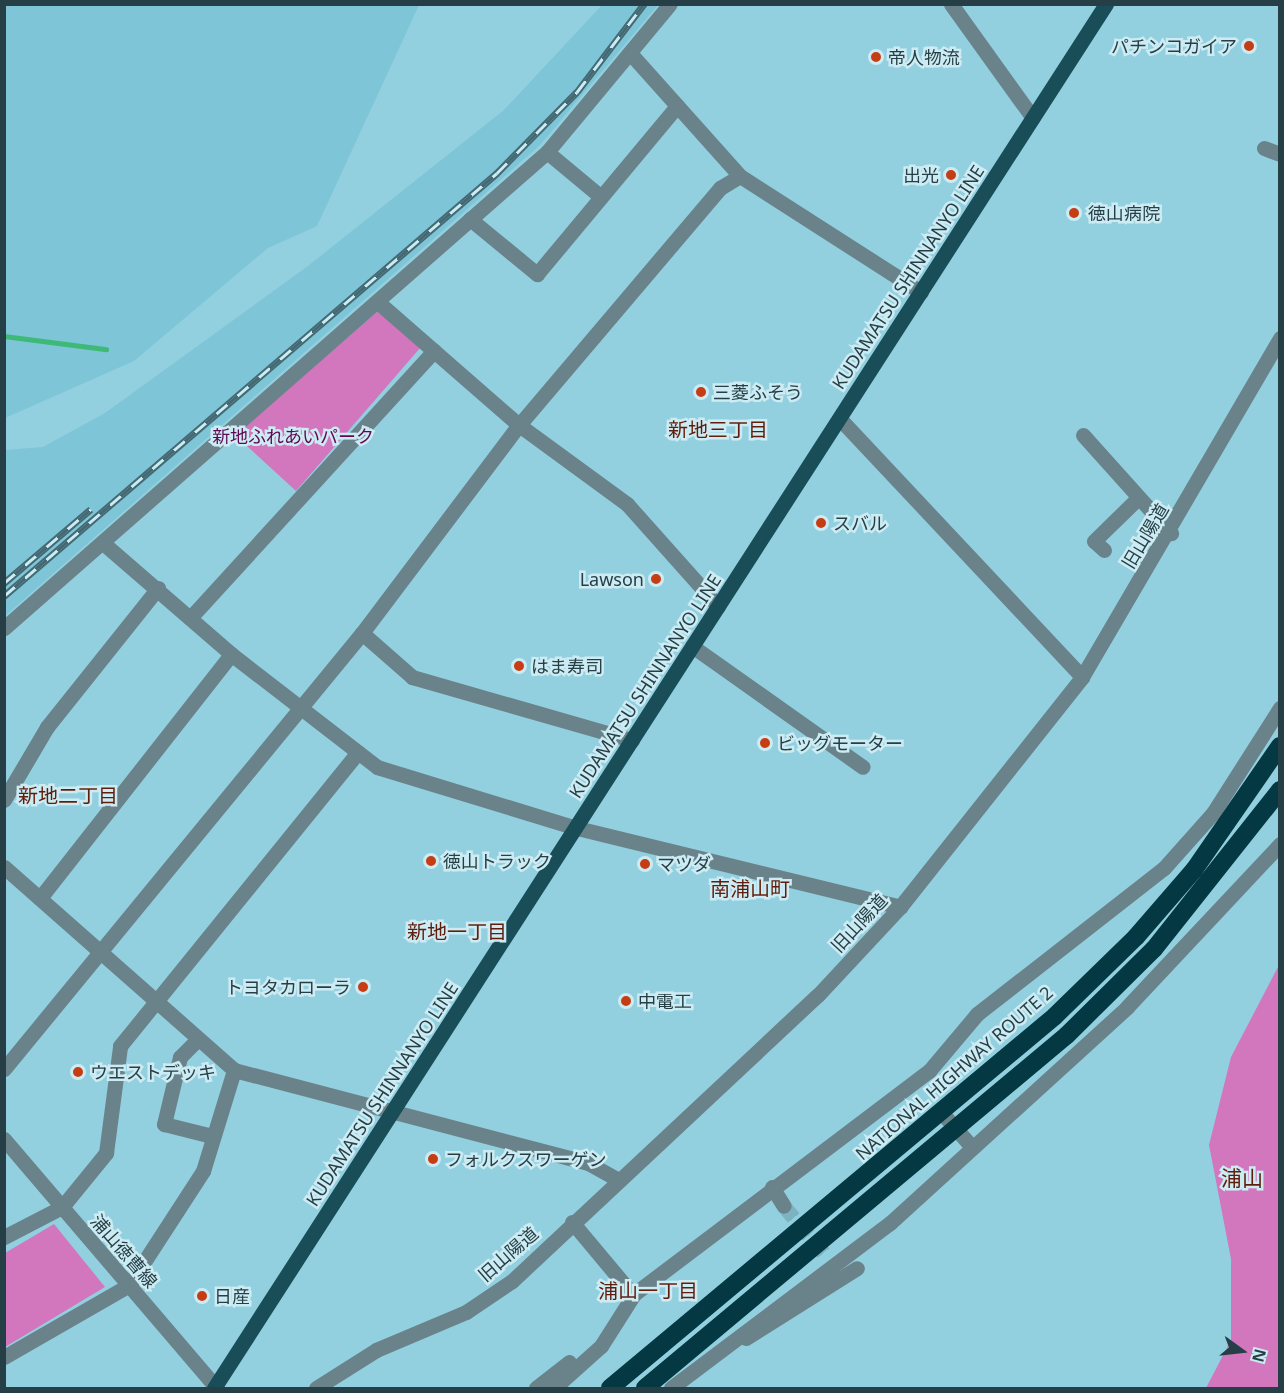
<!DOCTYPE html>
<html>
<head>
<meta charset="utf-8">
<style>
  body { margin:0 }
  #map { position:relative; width:1284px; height:1393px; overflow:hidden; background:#92d0e0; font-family:"Noto Sans","Noto Sans JP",sans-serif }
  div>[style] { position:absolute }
  .built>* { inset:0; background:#7dc5d7 }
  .green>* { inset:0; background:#d276be }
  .stream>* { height:4.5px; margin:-2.25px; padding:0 2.25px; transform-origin:2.25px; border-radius:2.25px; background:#3eb977 }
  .minor-tunnel>* { height:15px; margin-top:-7.5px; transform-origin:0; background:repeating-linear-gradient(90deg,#7cb3c1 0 15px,transparent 0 23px) }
  .minor>* { height:15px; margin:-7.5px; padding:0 7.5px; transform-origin:7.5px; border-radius:7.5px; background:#6a838a }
  .major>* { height:15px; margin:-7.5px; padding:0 7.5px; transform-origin:7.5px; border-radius:7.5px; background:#194d58 }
  .highway>* { height:18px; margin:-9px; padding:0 9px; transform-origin:9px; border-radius:9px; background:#043842 }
  .rail>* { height:7px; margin-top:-3.5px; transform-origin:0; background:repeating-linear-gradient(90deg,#cdebf3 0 14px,#456972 0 28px); box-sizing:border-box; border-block:2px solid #456972 }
  .dots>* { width:16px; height:16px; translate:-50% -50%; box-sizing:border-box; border:3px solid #cdebf3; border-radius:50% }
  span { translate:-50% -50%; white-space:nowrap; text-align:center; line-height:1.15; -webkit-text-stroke:5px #cdebf3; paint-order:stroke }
  .poi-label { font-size:18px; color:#263f46 }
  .right { translate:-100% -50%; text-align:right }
  .left { translate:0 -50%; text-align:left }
  .street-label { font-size:18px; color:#263f46 }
  .park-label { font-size:18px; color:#600953 }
  .neighbourhood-label { font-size:20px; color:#5f1d0b }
  .quarter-label { font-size:21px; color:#5f1d0b }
  .frame { position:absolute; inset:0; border:6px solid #263f46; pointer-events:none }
  .north { position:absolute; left:1212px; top:1321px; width:60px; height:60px; -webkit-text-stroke:4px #cdebf3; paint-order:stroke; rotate:105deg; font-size:16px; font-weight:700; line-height:24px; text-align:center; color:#263f46 }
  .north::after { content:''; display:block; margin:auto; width:21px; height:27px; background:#263f46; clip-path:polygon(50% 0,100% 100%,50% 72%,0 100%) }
</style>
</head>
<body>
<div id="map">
  <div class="built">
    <div style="clip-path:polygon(5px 4px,419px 4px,419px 5px,317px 226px,268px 248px,134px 361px,5px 418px)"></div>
    <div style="clip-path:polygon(602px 5px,658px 5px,540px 145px,5px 616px,5px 450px,43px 447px,105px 413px,308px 266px,504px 110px)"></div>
  </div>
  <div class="green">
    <div style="clip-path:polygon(378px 311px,421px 347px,296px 491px,235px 435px)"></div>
    <div style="clip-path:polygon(1279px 965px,1279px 1388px,1206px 1388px,1231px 1340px,1231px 1259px,1209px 1145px,1231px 1057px)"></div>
    <div style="clip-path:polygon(54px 1224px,105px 1287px,5px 1347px,5px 1253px)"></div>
  </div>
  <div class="stream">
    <div style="left:4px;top:336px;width:103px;rotate:7.3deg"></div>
  </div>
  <div class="minor-tunnel">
    <div style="left:784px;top:1206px;width:68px;rotate:49.8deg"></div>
  </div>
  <div class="minor">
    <div style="left:951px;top:4px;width:140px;rotate:54.3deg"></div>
    <div style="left:630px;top:53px;width:165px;rotate:48.2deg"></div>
    <div style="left:740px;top:176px;width:215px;rotate:32.7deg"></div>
    <div style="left:1264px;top:148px;width:17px;rotate:21deg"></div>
    <div style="left:547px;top:152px;width:70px;rotate:39.8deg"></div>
    <div style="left:470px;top:219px;width:87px;rotate:39.4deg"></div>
    <div style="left:537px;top:274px;width:219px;rotate:-50.2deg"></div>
    <div style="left:379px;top:303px;width:186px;rotate:41.1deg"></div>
    <div style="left:519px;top:425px;width:134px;rotate:36.2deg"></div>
    <div style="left:627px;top:504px;width:137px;rotate:48.3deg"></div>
    <div style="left:840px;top:419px;width:354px;rotate:46.8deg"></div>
    <div style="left:1083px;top:435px;width:132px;rotate:48.1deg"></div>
    <div style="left:103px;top:543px;width:169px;rotate:40.9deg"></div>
    <div style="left:231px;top:654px;width:185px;rotate:37.7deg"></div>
    <div style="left:377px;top:767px;width:209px;rotate:17deg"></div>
    <div style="left:577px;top:828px;width:333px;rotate:13.7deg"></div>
    <div style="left:1104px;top:550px;width:13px;rotate:-138deg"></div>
    <div style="left:1094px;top:541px;width:62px;rotate:-44.3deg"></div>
    <div style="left:190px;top:618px;width:362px;rotate:-47.6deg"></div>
    <div style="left:4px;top:628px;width:722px;rotate:-41.24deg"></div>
    <div style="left:547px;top:152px;width:192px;rotate:-50.3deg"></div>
    <div style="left:362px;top:633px;width:67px;rotate:41.3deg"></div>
    <div style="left:412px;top:677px;width:229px;rotate:16deg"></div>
    <div style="left:692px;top:646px;width:209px;rotate:35.3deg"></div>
    <div style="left:4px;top:800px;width:85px;rotate:-59.5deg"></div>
    <div style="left:47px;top:727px;width:178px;rotate:-51.4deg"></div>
    <div style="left:4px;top:867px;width:307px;rotate:41.4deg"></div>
    <div style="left:234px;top:1070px;width:366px;rotate:14.7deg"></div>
    <div style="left:588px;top:1163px;width:33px;rotate:29deg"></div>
    <div style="left:40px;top:898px;width:310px;rotate:-51.9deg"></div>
    <div style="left:197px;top:1040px;width:24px;rotate:135deg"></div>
    <div style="left:180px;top:1057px;width:69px;rotate:103.4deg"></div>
    <div style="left:164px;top:1124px;width:49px;rotate:14deg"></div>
    <div style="left:4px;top:1069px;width:564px;rotate:-50.61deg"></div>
    <div style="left:362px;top:633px;width:261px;rotate:-53deg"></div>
    <div style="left:519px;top:425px;width:311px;rotate:-49.7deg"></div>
    <div style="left:720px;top:188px;width:23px;rotate:-31deg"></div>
    <div style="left:942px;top:1113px;width:45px;rotate:48.6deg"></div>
    <div style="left:4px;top:1139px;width:328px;rotate:49.5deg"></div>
    <div style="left:772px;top:1187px;width:22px;rotate:58deg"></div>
    <div style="left:572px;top:1222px;width:95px;rotate:50.1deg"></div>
    <div style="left:4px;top:1237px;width:65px;rotate:-27.3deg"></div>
    <div style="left:62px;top:1207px;width:70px;rotate:-50.8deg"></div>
    <div style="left:106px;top:1153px;width:108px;rotate:-82.5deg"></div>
    <div style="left:120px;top:1046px;width:378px;rotate:-51deg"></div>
    <div style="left:746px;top:1338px;width:131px;rotate:-32.2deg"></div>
    <div style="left:4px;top:1357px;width:144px;rotate:-29.9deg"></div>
    <div style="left:129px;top:1285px;width:136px;rotate:-57deg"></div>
    <div style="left:203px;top:1171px;width:106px;rotate:-72.9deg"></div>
    <div style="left:316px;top:1388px;width:71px;rotate:-32.3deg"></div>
    <div style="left:376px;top:1350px;width:98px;rotate:-22.9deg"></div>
    <div style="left:466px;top:1312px;width:55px;rotate:-34deg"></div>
    <div style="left:512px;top:1281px;width:419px;rotate:-43.1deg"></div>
    <div style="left:818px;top:995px;width:120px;rotate:-47deg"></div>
    <div style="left:900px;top:907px;width:293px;rotate:-51.6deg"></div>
    <div style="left:1082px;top:677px;width:393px;rotate:-59.7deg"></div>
    <div style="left:536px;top:1388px;width:42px;rotate:-38.2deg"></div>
    <div style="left:554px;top:1388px;width:63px;rotate:-41.8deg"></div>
    <div style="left:601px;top:1346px;width:62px;rotate:-57.6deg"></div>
    <div style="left:634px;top:1294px;width:370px;rotate:-37.1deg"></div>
    <div style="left:929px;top:1071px;width:75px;rotate:-49.9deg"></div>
    <div style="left:977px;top:1014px;width:237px;rotate:-38deg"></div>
    <div style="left:1164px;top:868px;width:74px;rotate:-48.3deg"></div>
    <div style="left:1213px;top:813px;width:125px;rotate:-57.5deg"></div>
    <div style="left:671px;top:1388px;width:274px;rotate:-37deg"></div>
    <div style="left:890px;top:1223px;width:321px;rotate:-42.3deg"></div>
    <div style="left:1127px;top:1007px;width:224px;rotate:-46.8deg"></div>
  </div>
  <div class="major">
    <div style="left:214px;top:1388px;width:1647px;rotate:-57.2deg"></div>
  </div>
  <div class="highway">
    <div style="left:610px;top:1388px;width:580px;rotate:-39.89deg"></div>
    <div style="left:1055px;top:1016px;width:113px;rotate:-44.3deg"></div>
    <div style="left:1136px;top:937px;width:89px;rotate:-49.1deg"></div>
    <div style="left:1194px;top:870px;width:151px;rotate:-55.3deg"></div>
    <div style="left:645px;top:1388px;width:550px;rotate:-39.91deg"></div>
    <div style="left:1067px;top:1035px;width:122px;rotate:-44.7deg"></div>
    <div style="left:1154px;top:949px;width:203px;rotate:-51.6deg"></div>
  </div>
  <div class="rail">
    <div style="left:4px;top:583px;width:114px;rotate:-40.4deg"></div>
    <div style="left:4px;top:596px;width:650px;rotate:-40.63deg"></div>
    <div style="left:497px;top:173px;width:114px;rotate:-45.4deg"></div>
    <div style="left:577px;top:92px;width:111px;rotate:-52.7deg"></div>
  </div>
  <div class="dots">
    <div style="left:1249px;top:46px;background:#c63d14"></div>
    <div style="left:876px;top:57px;background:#c63d14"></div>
    <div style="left:951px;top:175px;background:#c63d14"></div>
    <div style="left:1074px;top:213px;background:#c63d14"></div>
    <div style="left:701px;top:392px;background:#c63d14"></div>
    <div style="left:821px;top:523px;background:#c63d14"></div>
    <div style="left:656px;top:579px;background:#c63d14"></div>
    <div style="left:519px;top:666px;background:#c63d14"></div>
    <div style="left:765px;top:743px;background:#c63d14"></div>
    <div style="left:431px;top:861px;background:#c63d14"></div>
    <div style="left:645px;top:864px;background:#c63d14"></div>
    <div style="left:363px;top:987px;background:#c63d14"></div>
    <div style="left:626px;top:1001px;background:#c63d14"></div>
    <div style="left:78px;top:1072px;background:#c63d14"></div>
    <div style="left:433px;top:1159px;background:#c63d14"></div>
    <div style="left:202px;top:1296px;background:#c63d14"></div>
  </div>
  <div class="poi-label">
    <span class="right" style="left:1237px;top:46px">パチンコガイア</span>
    <span class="left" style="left:888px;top:57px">帝人物流</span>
    <span class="right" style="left:939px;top:175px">出光</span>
    <span class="left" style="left:1088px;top:213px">徳山病院</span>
    <span class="left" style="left:713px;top:392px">三菱ふそう</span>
    <span class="left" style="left:833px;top:523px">スバル</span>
    <span class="right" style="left:644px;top:579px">Lawson</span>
    <span class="left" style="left:531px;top:666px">はま寿司</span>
    <span class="left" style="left:777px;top:743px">ビッグモーター</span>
    <span class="left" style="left:443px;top:861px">徳山トラック</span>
    <span class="left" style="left:657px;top:864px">マツダ</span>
    <span class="right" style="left:351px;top:987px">トヨタカローラ</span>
    <span class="left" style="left:638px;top:1001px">中電工</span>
    <span class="left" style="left:90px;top:1072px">ウエストデッキ</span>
    <span class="left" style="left:445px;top:1159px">フォルクスワーゲン</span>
    <span class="left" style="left:214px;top:1296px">日産</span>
  </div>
  <div class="street-label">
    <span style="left:908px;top:277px;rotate:-57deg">KUDAMATSU SHINNANYO LINE</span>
    <span style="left:1145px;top:536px;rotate:-59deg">旧山陽道</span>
    <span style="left:645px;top:686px;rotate:-57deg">KUDAMATSU SHINNANYO LINE</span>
    <span style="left:859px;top:923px;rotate:-47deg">旧山陽道</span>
    <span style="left:954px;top:1073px;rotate:-41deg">NATIONAL HIGHWAY ROUTE 2</span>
    <span style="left:382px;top:1094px;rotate:-57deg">KUDAMATSU SHINNANYO LINE</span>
    <span style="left:124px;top:1251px;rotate:49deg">浦山徳曹線</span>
    <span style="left:508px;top:1254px;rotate:-41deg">旧山陽道</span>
  </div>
  <div class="park-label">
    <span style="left:293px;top:436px">新地ふれあいパーク</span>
  </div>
  <div class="neighbourhood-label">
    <span style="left:718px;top:429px">新地三丁目</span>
    <span style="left:68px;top:795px">新地二丁目</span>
    <span style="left:750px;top:888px">南浦山町</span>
    <span style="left:457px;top:931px">新地一丁目</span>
    <span style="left:648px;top:1290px">浦山一丁目</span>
  </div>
  <div class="quarter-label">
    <span style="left:1242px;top:1178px">浦山</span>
  </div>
  <div class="frame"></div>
  <div class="north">N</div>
</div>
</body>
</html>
